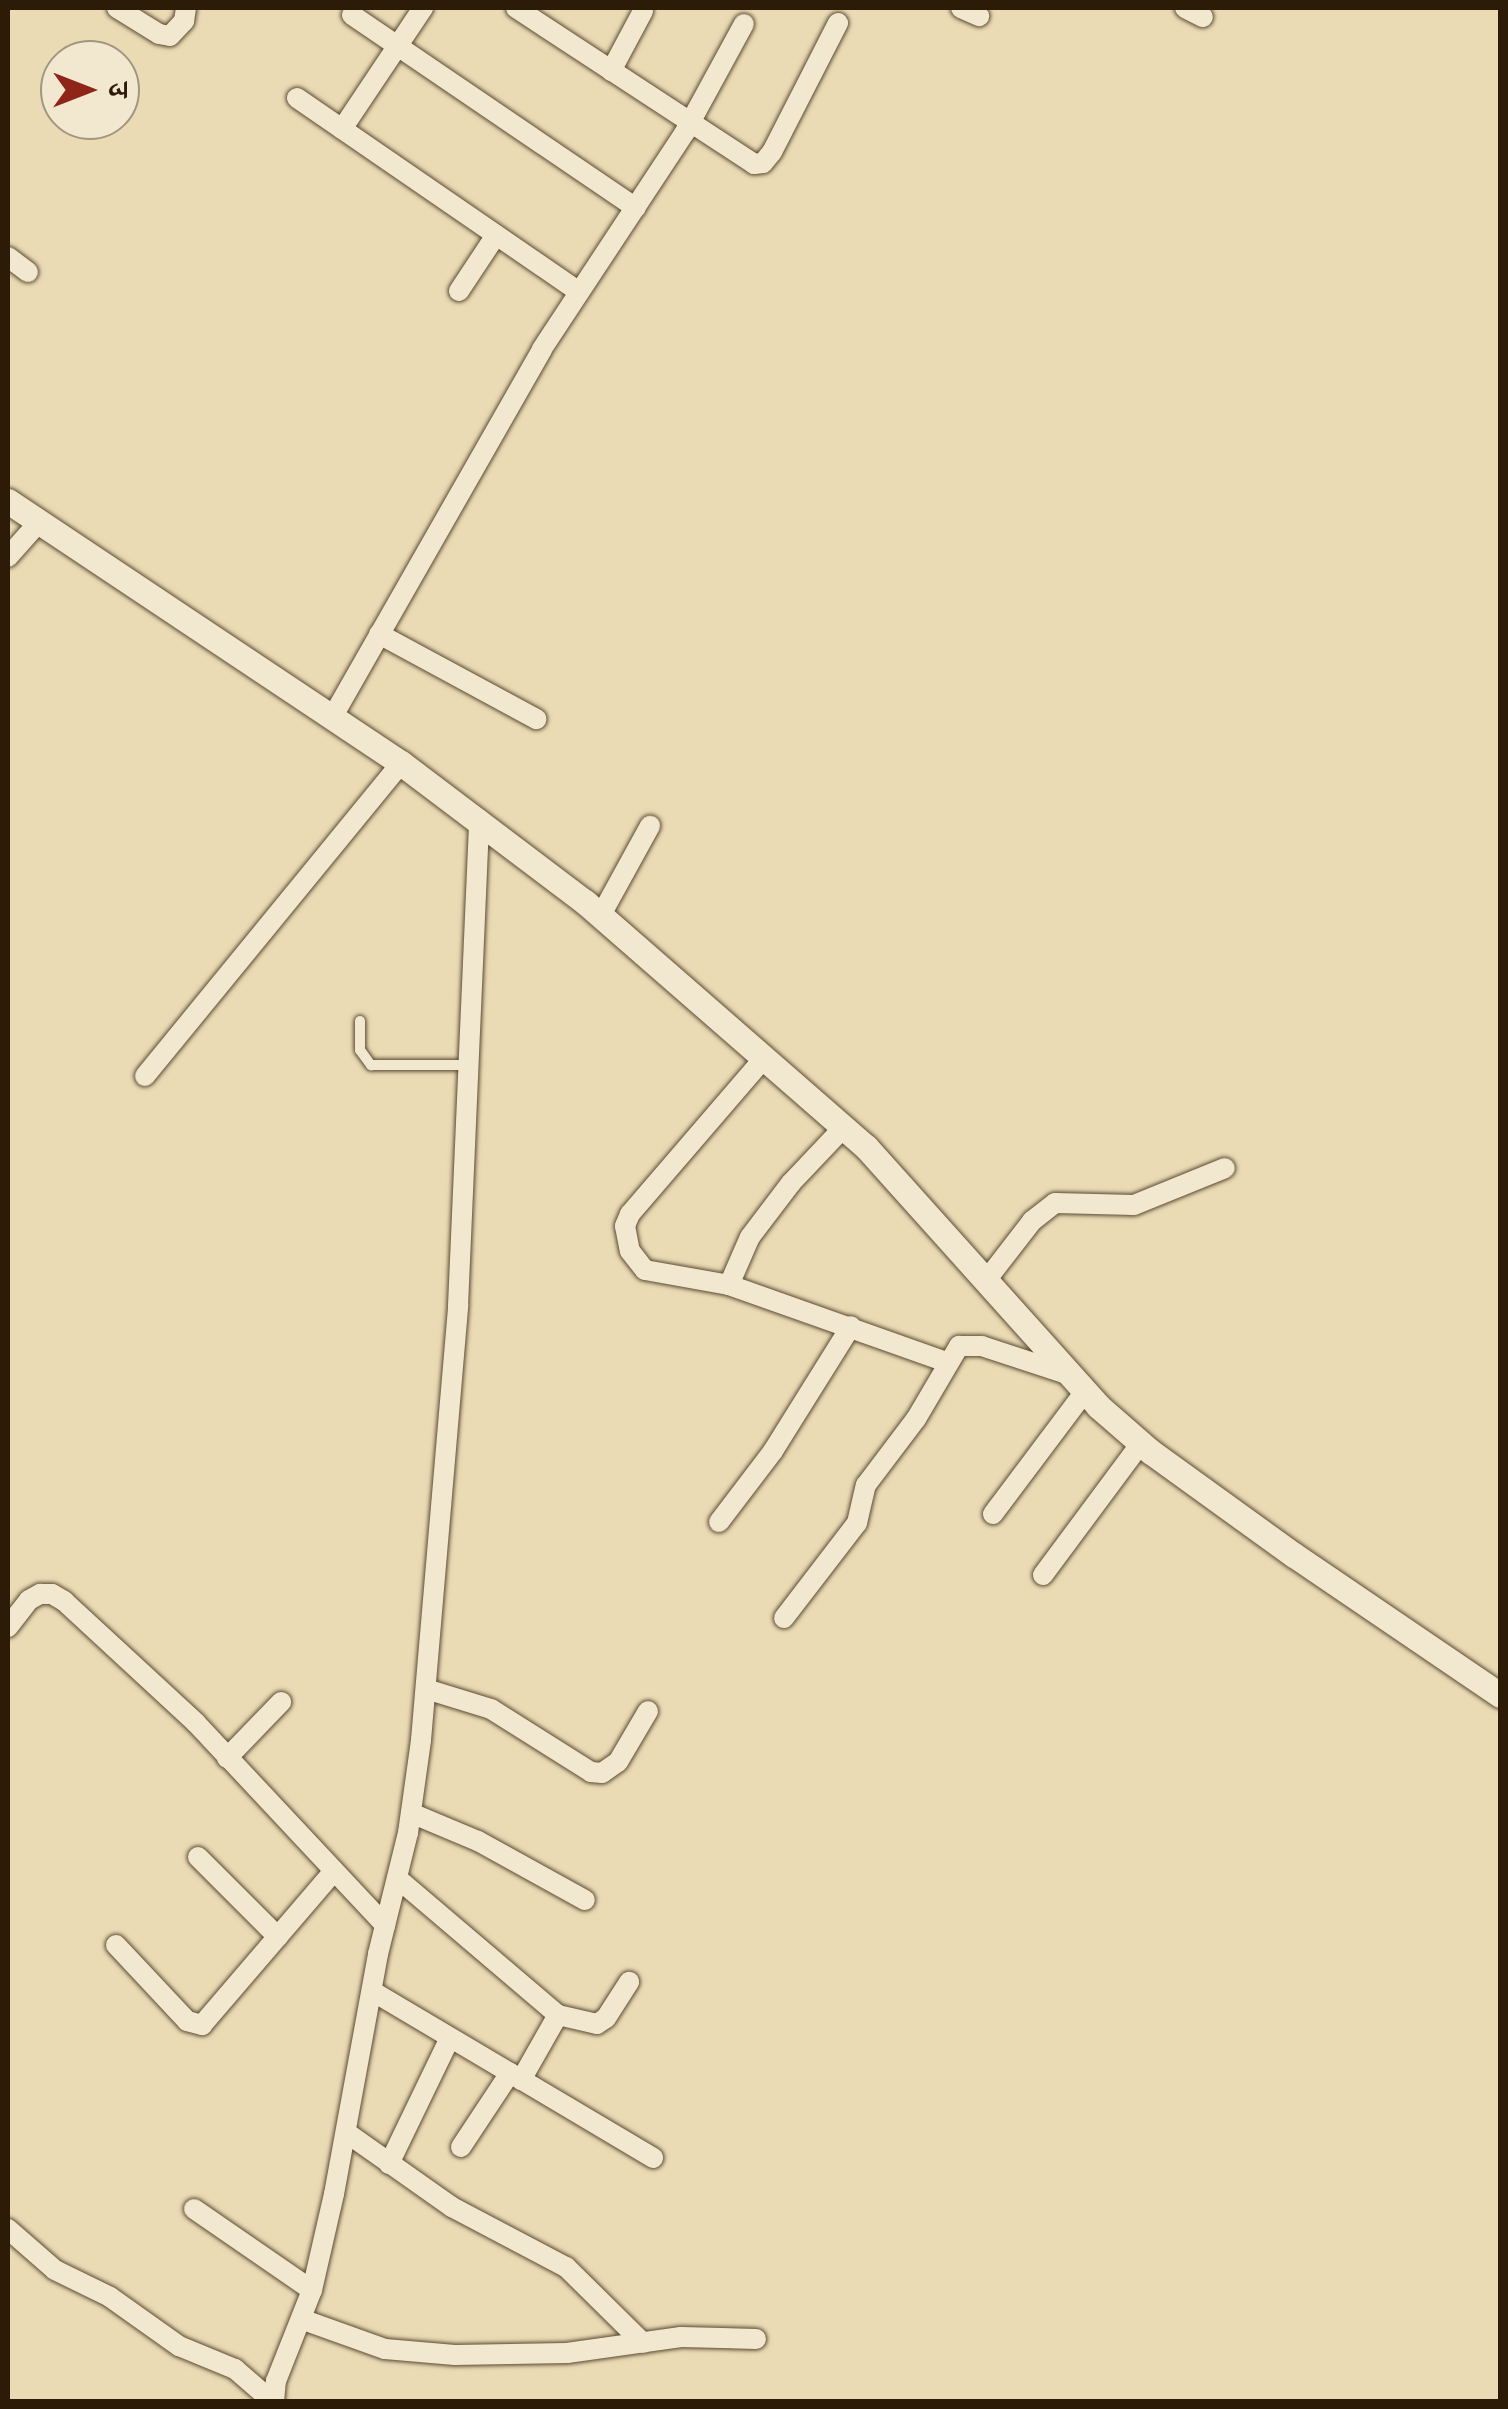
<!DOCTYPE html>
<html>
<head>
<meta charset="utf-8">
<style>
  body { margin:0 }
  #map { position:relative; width:1508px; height:2409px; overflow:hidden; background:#ebdbb5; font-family:Alegreya,"Noto Serif Devanagari",serif }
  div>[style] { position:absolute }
  .roads { filter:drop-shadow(0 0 2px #5b4b32) drop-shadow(0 0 2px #5b4b32) }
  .service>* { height:10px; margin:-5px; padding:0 5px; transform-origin:5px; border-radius:5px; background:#f2e8cf }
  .minor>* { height:20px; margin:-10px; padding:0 10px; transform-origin:10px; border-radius:10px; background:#f2e8cf }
  .tertiary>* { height:25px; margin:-12.5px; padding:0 12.5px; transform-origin:12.5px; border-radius:12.5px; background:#f2e8cf }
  span { translate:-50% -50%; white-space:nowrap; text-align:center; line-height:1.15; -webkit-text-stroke:9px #f2e8cf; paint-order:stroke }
  .frame { position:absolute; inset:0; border:10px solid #2b1b07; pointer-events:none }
  .north { position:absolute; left:40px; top:40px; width:100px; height:100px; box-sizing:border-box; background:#f2e8cf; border:2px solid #a2967f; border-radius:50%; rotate:90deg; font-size:28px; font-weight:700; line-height:40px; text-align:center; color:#2b1b07 }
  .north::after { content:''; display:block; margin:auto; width:35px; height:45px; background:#8f2418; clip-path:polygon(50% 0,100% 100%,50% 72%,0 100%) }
</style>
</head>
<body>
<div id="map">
  <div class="roads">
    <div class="service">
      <div style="left:360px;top:1021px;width:29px;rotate:90deg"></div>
      <div style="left:360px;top:1050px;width:19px;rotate:54deg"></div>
      <div style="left:371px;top:1065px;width:99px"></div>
    </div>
    <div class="minor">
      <div style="left:117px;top:8px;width:49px;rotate:31.8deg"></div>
      <div style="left:159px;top:34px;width:11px;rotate:10deg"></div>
      <div style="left:170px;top:36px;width:21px;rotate:-47deg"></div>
      <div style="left:184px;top:21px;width:13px;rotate:-81deg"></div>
      <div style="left:516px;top:8px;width:285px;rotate:33.2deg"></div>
      <div style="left:754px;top:164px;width:9px;rotate:-6deg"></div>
      <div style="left:763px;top:163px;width:14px;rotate:-51deg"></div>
      <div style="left:772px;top:152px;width:145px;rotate:-62.9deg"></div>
      <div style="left:961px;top:8px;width:20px;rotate:24deg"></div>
      <div style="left:1185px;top:8px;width:20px;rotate:27deg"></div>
      <div style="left:352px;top:15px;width:343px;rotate:34.2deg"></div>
      <div style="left:611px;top:71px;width:68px;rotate:-61.9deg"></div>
      <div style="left:297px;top:98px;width:342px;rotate:34.5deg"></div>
      <div style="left:342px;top:129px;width:146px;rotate:-56.2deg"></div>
      <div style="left:8px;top:257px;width:25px;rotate:37deg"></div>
      <div style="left:459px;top:291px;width:67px;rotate:-56.5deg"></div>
      <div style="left:8px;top:557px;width:48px;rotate:-48.4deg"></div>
      <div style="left:379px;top:634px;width:179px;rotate:28.4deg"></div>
      <div style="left:333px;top:716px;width:422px;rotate:-60.3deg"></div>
      <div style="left:542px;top:349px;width:260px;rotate:-56.6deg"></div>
      <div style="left:685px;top:132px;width:123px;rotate:-61.4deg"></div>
      <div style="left:601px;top:915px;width:102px;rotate:-61.2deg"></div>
      <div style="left:765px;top:1057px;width:207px;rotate:130.7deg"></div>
      <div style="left:630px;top:1214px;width:13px;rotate:113deg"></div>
      <div style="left:625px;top:1226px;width:25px;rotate:79deg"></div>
      <div style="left:630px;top:1251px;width:24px;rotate:52deg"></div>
      <div style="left:645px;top:1270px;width:85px;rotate:10.1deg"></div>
      <div style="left:729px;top:1285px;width:231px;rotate:19.5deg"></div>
      <div style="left:145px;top:1076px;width:404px;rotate:-50.7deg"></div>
      <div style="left:988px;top:1278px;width:72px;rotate:-52.3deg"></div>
      <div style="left:1032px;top:1221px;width:29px;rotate:-38deg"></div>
      <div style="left:1055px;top:1203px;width:79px;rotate:1.5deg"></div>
      <div style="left:1134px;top:1205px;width:98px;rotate:-22.1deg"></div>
      <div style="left:729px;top:1285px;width:52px;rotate:-66.4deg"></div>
      <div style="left:750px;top:1237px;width:68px;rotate:-52.8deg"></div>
      <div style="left:791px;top:1183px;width:77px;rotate:-46.6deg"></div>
      <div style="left:993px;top:1514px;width:151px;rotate:-53.1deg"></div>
      <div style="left:719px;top:1522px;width:89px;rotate:-52.7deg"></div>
      <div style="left:773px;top:1451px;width:147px;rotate:-58deg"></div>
      <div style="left:1043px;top:1575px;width:164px;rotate:-53.4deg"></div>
      <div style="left:784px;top:1618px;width:120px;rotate:-52.5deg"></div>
      <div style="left:857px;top:1523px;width:39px;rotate:-77deg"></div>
      <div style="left:866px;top:1485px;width:83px;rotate:-52.9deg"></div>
      <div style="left:916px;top:1419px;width:85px;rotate:-59.5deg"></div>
      <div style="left:959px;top:1346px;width:23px"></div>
      <div style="left:982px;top:1346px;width:89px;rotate:18.2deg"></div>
      <div style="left:8px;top:1627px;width:34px;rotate:-52deg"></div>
      <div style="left:29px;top:1600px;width:13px;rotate:-29deg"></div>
      <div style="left:40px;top:1594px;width:12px"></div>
      <div style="left:52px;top:1594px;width:14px;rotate:30deg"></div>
      <div style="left:64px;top:1601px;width:180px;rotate:42.7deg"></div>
      <div style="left:196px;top:1723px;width:277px;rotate:46.9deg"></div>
      <div style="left:426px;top:1689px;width:68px;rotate:17.1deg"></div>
      <div style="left:491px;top:1709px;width:118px;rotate:32.2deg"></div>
      <div style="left:591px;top:1772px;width:11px;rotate:5deg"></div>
      <div style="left:602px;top:1773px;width:19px;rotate:-35deg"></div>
      <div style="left:618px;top:1762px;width:59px;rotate:-59.5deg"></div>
      <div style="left:227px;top:1758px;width:78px;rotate:-46deg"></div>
      <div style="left:411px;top:1813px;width:73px;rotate:22.7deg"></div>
      <div style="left:478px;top:1841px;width:122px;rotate:28.9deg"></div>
      <div style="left:198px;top:1857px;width:113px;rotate:45deg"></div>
      <div style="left:397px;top:1878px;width:211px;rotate:40.4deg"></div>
      <div style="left:558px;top:2015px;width:40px;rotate:13deg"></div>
      <div style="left:597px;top:2024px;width:11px;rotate:-34deg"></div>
      <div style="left:606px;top:2018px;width:43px;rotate:-57.4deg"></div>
      <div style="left:116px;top:1945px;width:104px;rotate:46.9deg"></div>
      <div style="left:187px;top:2021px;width:16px;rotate:15deg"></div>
      <div style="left:202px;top:2025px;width:203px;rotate:-49.4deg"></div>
      <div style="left:372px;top:1991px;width:327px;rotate:30.7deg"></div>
      <div style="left:521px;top:2080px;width:75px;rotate:-60.4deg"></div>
      <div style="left:347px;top:2133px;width:128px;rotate:35.2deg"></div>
      <div style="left:452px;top:2207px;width:129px;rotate:27.8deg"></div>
      <div style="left:566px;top:2267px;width:108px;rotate:44.6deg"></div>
      <div style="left:461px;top:2147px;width:89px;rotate:-56.5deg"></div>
      <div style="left:389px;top:2164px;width:140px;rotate:-64.2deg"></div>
      <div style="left:194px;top:2209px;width:143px;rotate:34.5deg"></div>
      <div style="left:8px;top:2229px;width:62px;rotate:41.1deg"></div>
      <div style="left:55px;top:2270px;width:61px;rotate:26.1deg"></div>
      <div style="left:110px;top:2297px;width:85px;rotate:35.4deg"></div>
      <div style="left:179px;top:2346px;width:61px;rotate:22.3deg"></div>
      <div style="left:235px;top:2369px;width:50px;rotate:41deg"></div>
      <div style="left:301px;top:2319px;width:89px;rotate:19.7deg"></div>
      <div style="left:385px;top:2349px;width:70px;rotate:4.9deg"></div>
      <div style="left:455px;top:2355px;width:112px;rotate:-1deg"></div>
      <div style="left:567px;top:2353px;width:115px;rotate:-8deg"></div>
      <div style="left:681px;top:2337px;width:75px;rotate:1.5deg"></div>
      <div style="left:274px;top:2402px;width:21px;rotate:-85deg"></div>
      <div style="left:276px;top:2381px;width:98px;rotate:-68.4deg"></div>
      <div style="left:312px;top:2290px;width:98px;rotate:-77.1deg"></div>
      <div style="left:334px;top:2194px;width:244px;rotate:-79.6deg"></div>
      <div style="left:378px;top:1954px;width:125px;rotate:-76.1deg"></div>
      <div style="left:408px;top:1833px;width:94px;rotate:-82deg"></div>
      <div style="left:421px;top:1740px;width:436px;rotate:-85.1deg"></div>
      <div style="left:458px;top:1306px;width:487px;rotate:-87.5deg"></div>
    </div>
    <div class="tertiary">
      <div style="left:8px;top:501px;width:472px;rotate:33.7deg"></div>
      <div style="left:401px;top:763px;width:231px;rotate:37.1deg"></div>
      <div style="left:585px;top:902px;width:373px;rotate:41.1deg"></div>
      <div style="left:866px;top:1147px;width:348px;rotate:48.1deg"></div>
      <div style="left:1098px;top:1406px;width:70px;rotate:41deg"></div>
      <div style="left:1151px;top:1452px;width:176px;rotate:35.8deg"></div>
      <div style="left:1294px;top:1555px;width:249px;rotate:34.2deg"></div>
    </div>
  </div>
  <div class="frame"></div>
  <div class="north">उ</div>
</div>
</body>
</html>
